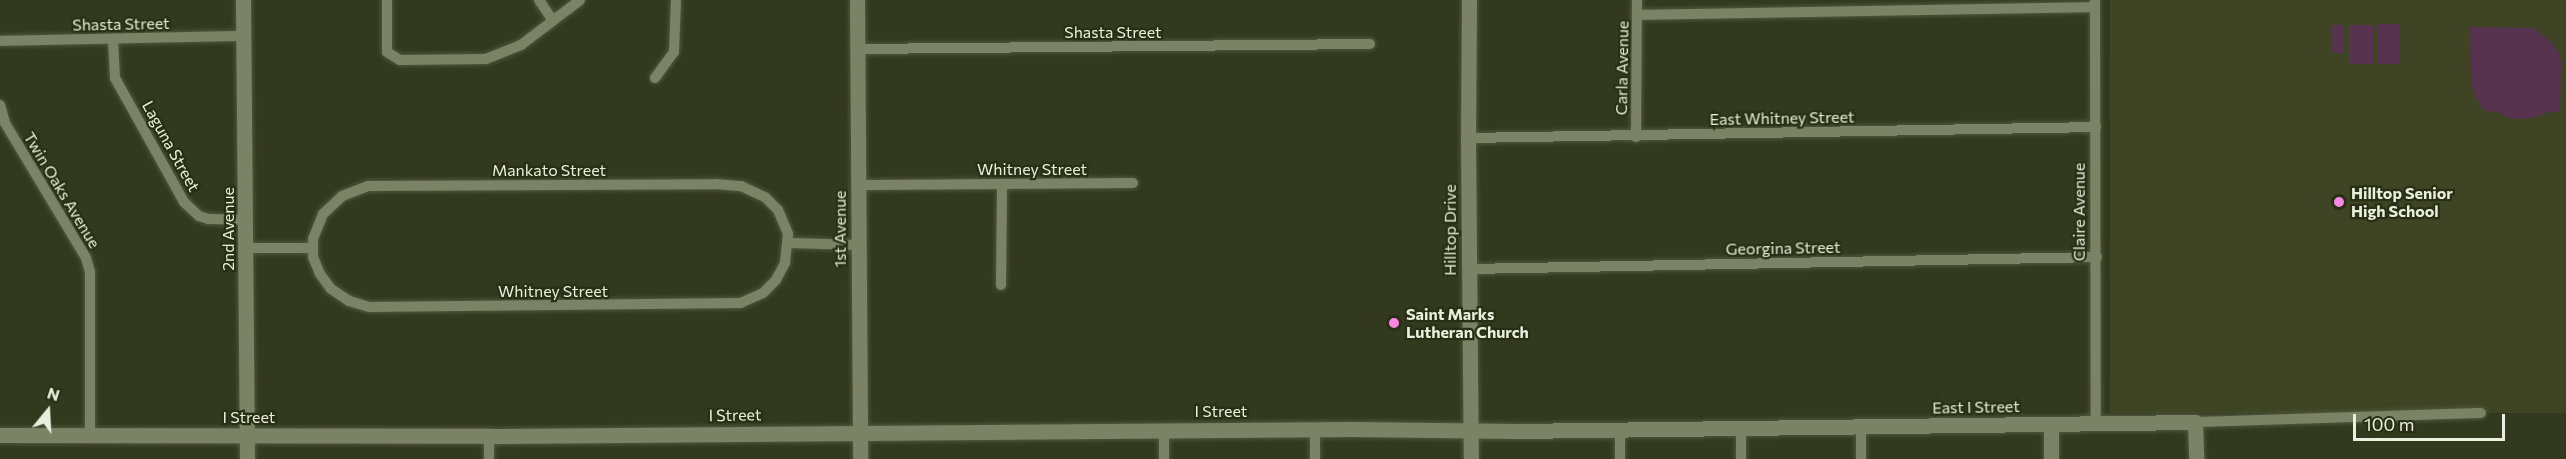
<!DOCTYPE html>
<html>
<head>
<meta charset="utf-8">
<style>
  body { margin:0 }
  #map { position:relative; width:2566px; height:459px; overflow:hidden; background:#33391e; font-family:Commissioner,sans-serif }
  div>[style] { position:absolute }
  .built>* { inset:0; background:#3e4424; transform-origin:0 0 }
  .green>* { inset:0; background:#57334f; transform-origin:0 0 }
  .roads { filter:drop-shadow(0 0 2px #51563e) drop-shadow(0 0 2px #51563e) }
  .street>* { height:10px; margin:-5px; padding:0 5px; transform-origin:5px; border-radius:5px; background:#7b8265 }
  .secondary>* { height:15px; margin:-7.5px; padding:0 7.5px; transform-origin:7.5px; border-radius:7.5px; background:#7b8265 }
  .dots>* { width:16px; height:16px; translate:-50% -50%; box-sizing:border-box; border:3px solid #292f14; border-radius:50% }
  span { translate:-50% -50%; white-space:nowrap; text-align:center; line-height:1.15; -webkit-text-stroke:4.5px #292f14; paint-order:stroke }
  .street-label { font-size:16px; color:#eaeedd }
  .poi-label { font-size:16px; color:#eaeedd; font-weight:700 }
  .left { translate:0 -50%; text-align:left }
  .north { position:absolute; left:18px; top:381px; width:60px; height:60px; -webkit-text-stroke:4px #292f14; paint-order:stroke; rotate:18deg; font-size:16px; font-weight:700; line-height:24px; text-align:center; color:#eaeedd }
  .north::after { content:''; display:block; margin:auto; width:21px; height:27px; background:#eaeedd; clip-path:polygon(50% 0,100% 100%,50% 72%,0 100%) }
  .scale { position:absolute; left:2353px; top:414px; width:152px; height:27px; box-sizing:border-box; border:3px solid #eaeedd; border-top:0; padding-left:8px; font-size:18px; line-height:21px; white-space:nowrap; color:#eaeedd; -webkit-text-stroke:4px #292f14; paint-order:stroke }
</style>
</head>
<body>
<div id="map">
  <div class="built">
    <div style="left:2110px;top:0;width:456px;height:413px"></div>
  </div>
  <div class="green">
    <div style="left:2377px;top:24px;width:23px;height:40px"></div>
    <div style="left:2331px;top:25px;width:13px;height:28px"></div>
    <div style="left:2349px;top:25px;width:24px;height:39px"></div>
    <div style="clip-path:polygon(2470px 27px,2534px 28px,2551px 42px,2559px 52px,2561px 62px,2560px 112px,2548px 112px,2533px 118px,2512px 119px,2496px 111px,2488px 112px,2481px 107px,2471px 84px)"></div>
  </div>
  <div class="roads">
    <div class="street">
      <div style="left:387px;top:0;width:52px;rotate:90deg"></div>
      <div style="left:387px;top:52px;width:15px;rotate:32deg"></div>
      <div style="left:400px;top:60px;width:86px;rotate:-0.7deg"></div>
      <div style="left:486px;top:59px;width:38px;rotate:-22deg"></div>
      <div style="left:521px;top:45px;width:74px;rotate:-37.3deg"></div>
      <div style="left:539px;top:0;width:25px;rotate:56deg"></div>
      <div style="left:2095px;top:0;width:424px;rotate:89.9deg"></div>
      <div style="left:1638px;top:15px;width:457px;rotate:-1deg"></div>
      <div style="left:113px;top:40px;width:38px;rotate:87deg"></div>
      <div style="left:115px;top:78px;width:142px;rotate:60.9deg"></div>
      <div style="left:184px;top:202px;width:21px;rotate:43deg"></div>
      <div style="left:199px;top:216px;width:9px;rotate:18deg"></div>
      <div style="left:208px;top:219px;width:39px;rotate:1deg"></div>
      <div style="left:0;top:41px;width:243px;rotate:-1.2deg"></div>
      <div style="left:857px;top:49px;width:513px;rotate:-0.56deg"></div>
      <div style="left:655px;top:78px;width:32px;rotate:-54deg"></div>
      <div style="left:674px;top:52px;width:52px;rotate:-87.8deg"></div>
      <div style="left:0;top:105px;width:19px;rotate:74deg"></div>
      <div style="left:5px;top:123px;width:157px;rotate:59deg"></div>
      <div style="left:86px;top:258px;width:15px;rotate:74deg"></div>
      <div style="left:90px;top:272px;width:164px;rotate:90deg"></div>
      <div style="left:1636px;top:137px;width:137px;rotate:-89.6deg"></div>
      <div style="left:1468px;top:138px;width:628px;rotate:-1deg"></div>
      <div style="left:716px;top:184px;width:25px;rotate:5deg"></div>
      <div style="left:741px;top:186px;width:26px;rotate:25deg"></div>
      <div style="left:765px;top:197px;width:18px;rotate:45deg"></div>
      <div style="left:778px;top:210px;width:26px;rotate:67deg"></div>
      <div style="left:788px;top:234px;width:29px;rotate:96deg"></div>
      <div style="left:785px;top:263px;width:19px;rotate:118deg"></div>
      <div style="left:776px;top:280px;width:18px;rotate:135deg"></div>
      <div style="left:763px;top:293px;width:24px;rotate:156deg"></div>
      <div style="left:741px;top:303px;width:372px;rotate:179.4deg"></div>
      <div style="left:369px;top:307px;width:21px;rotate:-163deg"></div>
      <div style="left:349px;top:301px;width:22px;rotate:-146deg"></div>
      <div style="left:331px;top:289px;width:19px;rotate:-126deg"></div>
      <div style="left:320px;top:274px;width:18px;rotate:-112deg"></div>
      <div style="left:313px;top:257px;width:18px;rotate:-90deg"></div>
      <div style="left:313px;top:239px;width:27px;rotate:-68deg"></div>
      <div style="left:323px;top:214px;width:26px;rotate:-43deg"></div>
      <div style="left:342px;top:196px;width:28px;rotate:-21deg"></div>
      <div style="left:368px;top:186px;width:348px;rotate:-0.3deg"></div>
      <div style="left:858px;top:185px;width:275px;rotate:-0.4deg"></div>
      <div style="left:788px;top:243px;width:70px;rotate:1.6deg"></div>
      <div style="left:246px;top:248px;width:65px"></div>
      <div style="left:1469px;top:269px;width:628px;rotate:-1.09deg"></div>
      <div style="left:1001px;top:285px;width:101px;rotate:-89.4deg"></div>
      <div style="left:2195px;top:422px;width:286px;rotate:-1.8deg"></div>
      <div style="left:1861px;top:427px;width:32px;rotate:90deg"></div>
      <div style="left:1315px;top:429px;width:30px;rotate:90deg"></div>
      <div style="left:1741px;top:429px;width:30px;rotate:90deg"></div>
      <div style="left:1164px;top:430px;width:29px;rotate:90deg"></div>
      <div style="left:1620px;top:430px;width:29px;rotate:90deg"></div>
      <div style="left:489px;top:459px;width:23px;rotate:-90deg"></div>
    </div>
    <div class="secondary">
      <div style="left:243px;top:0;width:459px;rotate:89.5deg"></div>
      <div style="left:857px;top:0;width:459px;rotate:89.6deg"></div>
      <div style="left:1469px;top:0;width:138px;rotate:90.4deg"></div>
      <div style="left:1468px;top:138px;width:321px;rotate:89.5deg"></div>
      <div style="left:2051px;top:424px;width:35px;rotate:90deg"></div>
      <div style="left:0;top:435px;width:489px;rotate:0.1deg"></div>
      <div style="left:489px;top:436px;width:863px;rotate:-0.46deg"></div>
      <div style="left:1352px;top:429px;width:163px;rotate:0.7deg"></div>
      <div style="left:1515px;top:431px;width:680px;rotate:-0.76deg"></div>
      <div style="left:2195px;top:422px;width:37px;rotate:88deg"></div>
    </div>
  </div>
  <div class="dots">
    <div style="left:2339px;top:202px;background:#fc86e4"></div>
    <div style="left:1394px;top:323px;background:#fc86e4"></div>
  </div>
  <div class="street-label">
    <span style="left:121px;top:24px;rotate:-1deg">Shasta Street</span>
    <span style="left:1113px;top:32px">Shasta Street</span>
    <span style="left:1622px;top:68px;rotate:-89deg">Carla Avenue</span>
    <span style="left:1782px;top:118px;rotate:-1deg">East Whitney Street</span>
    <span style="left:171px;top:146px;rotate:61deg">Laguna Street</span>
    <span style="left:1032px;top:169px">Whitney Street</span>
    <span style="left:549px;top:170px">Mankato Street</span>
    <span style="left:62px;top:190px;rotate:59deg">Twin Oaks Avenue</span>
    <span style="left:2079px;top:212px;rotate:-90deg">Claire Avenue</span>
    <span style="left:228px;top:229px;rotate:-90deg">2nd Avenue</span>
    <span style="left:840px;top:229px;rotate:-90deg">1st Avenue</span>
    <span style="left:1450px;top:230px;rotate:-90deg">Hilltop Drive</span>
    <span style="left:1783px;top:248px;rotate:-1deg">Georgina Street</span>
    <span style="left:553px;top:291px">Whitney Street</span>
    <span style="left:1976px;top:407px;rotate:-1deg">East I Street</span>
    <span style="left:1221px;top:411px">I Street</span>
    <span style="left:735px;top:415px;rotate:-1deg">I Street</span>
    <span style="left:249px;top:417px">I Street</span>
  </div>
  <div class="poi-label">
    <span class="left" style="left:2351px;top:202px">Hilltop Senior<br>High School</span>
    <span class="left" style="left:1406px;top:323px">Saint Marks<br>Lutheran Church</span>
  </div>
  <div class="north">N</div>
  <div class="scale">100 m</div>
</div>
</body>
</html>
